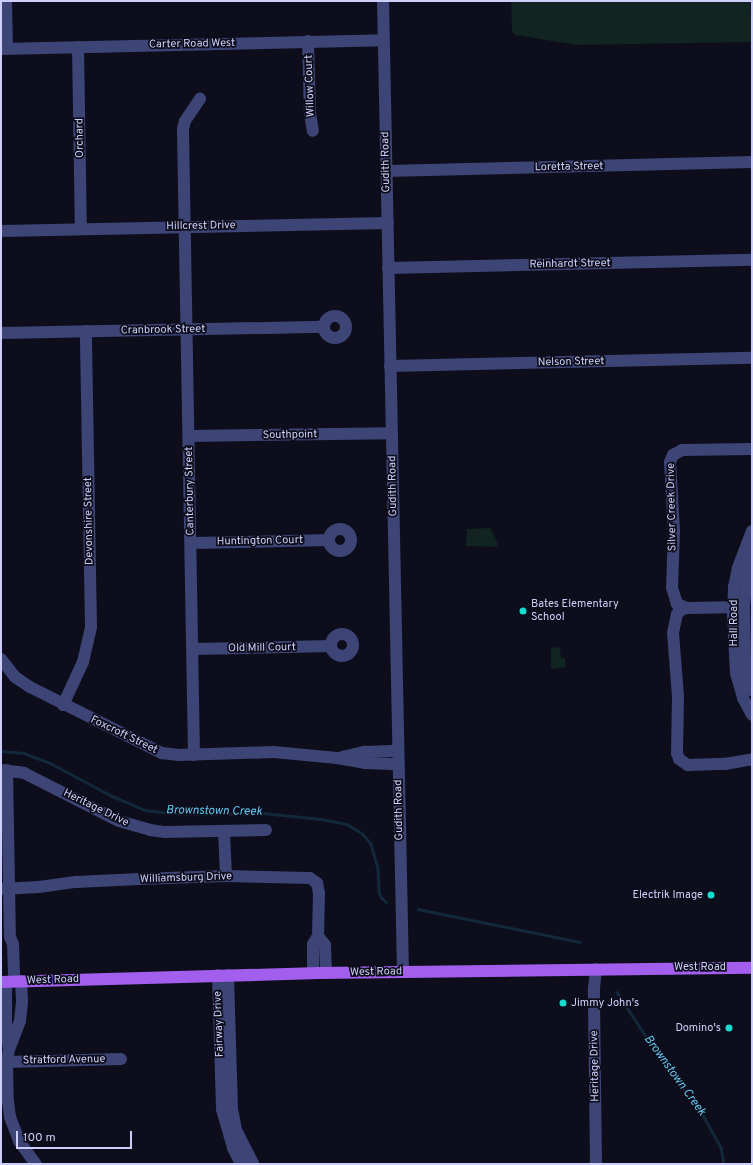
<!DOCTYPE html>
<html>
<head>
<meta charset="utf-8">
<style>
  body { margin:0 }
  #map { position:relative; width:753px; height:1165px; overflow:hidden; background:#0d0d1b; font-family:Overpass,sans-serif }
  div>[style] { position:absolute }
  .green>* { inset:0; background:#112421 }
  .stream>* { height:2.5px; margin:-1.25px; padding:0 1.25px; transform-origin:1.25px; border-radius:1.25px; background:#11293b }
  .minor>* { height:12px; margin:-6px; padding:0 6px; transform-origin:6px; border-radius:6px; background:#3d4476 }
  .minor>.ring { margin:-6px; padding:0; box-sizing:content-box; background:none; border:12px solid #3d4476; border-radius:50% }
  .major>* { height:12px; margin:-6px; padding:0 6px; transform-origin:6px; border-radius:6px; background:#a25fee }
  .dots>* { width:11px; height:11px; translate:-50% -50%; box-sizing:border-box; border:2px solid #0d0d1b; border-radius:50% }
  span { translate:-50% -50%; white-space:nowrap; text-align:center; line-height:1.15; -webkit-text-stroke:3.5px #0d0d1b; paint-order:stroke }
  .street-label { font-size:11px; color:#cdcffa }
  .poi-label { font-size:11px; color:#cdcffa }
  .left { translate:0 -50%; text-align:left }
  .right { translate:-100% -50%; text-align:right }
  .water-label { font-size:12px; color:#65c6ef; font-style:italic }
  .frame { position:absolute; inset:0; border:2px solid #cdcffa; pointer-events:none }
  .scale { position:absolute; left:16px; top:1131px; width:116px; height:18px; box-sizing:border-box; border:2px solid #cdcffa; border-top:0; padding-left:5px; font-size:12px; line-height:14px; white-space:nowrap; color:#cdcffa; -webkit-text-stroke:3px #0d0d1b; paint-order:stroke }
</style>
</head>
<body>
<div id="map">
  <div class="green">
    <div style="clip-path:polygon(511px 1px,750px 1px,752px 42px,576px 45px,516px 35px,512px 32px)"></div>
    <div style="clip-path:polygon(490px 528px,497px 542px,497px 547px,466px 546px,467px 529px)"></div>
    <div style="clip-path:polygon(558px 647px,560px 649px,561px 657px,565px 659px,565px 667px,553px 669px,551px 667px,551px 648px)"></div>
  </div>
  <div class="stream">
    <div style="left:1px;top:751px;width:23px;rotate:5deg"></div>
    <div style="left:24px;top:753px;width:30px;rotate:21deg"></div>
    <div style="left:52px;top:764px;width:68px;rotate:28.1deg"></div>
    <div style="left:112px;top:796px;width:36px;rotate:23deg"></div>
    <div style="left:145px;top:810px;width:24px;rotate:7deg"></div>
    <div style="left:169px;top:813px;width:52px;rotate:1.1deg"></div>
    <div style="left:221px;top:814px;width:42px;rotate:-1.4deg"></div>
    <div style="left:263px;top:813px;width:58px;rotate:5.9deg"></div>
    <div style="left:321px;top:819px;width:26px;rotate:11deg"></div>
    <div style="left:347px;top:824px;width:19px;rotate:32deg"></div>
    <div style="left:363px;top:834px;width:13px;rotate:51deg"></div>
    <div style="left:371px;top:844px;width:26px;rotate:74deg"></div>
    <div style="left:378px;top:869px;width:22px;rotate:87deg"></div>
    <div style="left:379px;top:891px;width:6px;rotate:72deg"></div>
    <div style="left:381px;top:897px;width:7px;rotate:45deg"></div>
    <div style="left:418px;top:909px;width:165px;rotate:11.5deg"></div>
    <div style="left:617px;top:992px;width:66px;rotate:56.8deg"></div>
    <div style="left:653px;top:1047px;width:84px;rotate:53.7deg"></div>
    <div style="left:703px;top:1115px;width:37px;rotate:61deg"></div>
    <div style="left:721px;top:1147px;width:17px;rotate:80deg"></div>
  </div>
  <div class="minor">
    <div style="left:6px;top:1px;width:48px;rotate:88.8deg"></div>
    <div style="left:383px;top:1px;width:971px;rotate:88.82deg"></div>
    <div style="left:308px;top:41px;width:72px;rotate:88.4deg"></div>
    <div style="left:310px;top:113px;width:18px;rotate:81deg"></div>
    <div style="left:78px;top:47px;width:182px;rotate:89.1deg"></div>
    <div style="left:1px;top:49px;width:383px;rotate:-1.3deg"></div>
    <div style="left:386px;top:171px;width:366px;rotate:-1.4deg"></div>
    <div style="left:1px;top:231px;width:387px;rotate:-1.2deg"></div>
    <div style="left:388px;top:268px;width:364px;rotate:-1.3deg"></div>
    <div class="ring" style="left:324px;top:316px;width:10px;height:10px"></div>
    <div style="left:1px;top:333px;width:323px;rotate:-1.1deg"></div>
    <div style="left:390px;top:366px;width:362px;rotate:-1.3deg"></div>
    <div style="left:189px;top:436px;width:203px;rotate:-0.8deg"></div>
    <div class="ring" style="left:329px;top:529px;width:10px;height:10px"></div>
    <div style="left:752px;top:531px;width:40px;rotate:111deg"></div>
    <div style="left:738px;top:568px;width:19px;rotate:102deg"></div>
    <div style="left:734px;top:587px;width:32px;rotate:92deg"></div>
    <div style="left:733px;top:619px;width:54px;rotate:86.8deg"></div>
    <div style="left:736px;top:673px;width:26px;rotate:74deg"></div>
    <div style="left:743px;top:698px;width:19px;rotate:62deg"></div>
    <div style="left:191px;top:543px;width:138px;rotate:-1.2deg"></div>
    <div style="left:752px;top:557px;width:21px;rotate:104deg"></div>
    <div style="left:747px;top:577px;width:30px;rotate:96deg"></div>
    <div style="left:744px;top:607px;width:51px;rotate:88.9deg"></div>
    <div style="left:745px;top:658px;width:33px;rotate:78deg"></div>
    <div style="left:744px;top:607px;width:57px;rotate:179deg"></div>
    <div style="left:687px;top:608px;width:11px;rotate:-158deg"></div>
    <div style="left:677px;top:604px;width:17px;rotate:-107deg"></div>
    <div style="left:672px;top:588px;width:57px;rotate:-88deg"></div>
    <div style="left:674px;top:531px;width:69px;rotate:-93.3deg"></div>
    <div style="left:670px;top:462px;width:8px;rotate:-67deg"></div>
    <div style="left:673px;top:455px;width:10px;rotate:-29deg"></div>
    <div style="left:682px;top:450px;width:70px;rotate:-0.8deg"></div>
    <div style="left:687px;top:608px;width:5px;rotate:169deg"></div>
    <div style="left:682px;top:609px;width:7px;rotate:135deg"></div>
    <div style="left:677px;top:614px;width:19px;rotate:102deg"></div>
    <div style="left:673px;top:633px;width:63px;rotate:85.5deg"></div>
    <div style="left:678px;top:696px;width:57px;rotate:91deg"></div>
    <div style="left:677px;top:753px;width:6px;rotate:72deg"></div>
    <div style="left:679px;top:759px;width:11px;rotate:34deg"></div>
    <div style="left:688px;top:765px;width:37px;rotate:-2deg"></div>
    <div style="left:725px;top:764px;width:27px;rotate:-10deg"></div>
    <div class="ring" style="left:331px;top:634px;width:10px;height:10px"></div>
    <div style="left:193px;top:649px;width:138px;rotate:-1.2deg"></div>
    <div style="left:1px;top:659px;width:23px;rotate:52deg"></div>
    <div style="left:15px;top:677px;width:18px;rotate:34deg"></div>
    <div style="left:30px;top:687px;width:148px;rotate:26.6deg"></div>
    <div style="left:162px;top:753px;width:17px;rotate:7deg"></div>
    <div style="left:179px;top:755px;width:95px;rotate:-1.8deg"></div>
    <div style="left:274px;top:752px;width:63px;rotate:5.4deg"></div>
    <div style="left:337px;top:758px;width:28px;rotate:10deg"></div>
    <div style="left:365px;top:763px;width:33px;rotate:2deg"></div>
    <div style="left:63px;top:705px;width:47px;rotate:-65.1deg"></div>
    <div style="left:83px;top:662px;width:36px;rotate:-77deg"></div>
    <div style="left:91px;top:627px;width:296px;rotate:-91deg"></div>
    <div style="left:194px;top:755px;width:626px;rotate:-91.01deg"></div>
    <div style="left:183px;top:129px;width:8px;rotate:-76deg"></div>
    <div style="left:185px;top:121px;width:27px;rotate:-56deg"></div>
    <div style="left:342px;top:757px;width:23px;rotate:-13deg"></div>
    <div style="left:364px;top:752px;width:34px;rotate:-2deg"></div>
    <div style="left:1px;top:770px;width:23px;rotate:7deg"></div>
    <div style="left:24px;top:773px;width:106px;rotate:26.8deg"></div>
    <div style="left:119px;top:821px;width:32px;rotate:16deg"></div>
    <div style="left:150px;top:830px;width:15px;rotate:8deg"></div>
    <div style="left:165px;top:832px;width:101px;rotate:-1.1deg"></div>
    <div style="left:7px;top:770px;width:167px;rotate:89deg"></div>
    <div style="left:10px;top:937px;width:8px;rotate:67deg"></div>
    <div style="left:13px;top:944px;width:37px;rotate:88deg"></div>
    <div style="left:224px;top:831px;width:45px;rotate:87.5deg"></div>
    <div style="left:1px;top:889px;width:38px;rotate:-3deg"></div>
    <div style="left:39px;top:887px;width:37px;rotate:-8deg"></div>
    <div style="left:76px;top:882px;width:63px;rotate:-2.7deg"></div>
    <div style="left:139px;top:879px;width:87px;rotate:-2deg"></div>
    <div style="left:226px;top:876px;width:84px;rotate:1.4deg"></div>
    <div style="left:310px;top:878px;width:9px;rotate:36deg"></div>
    <div style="left:317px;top:883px;width:10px;rotate:79deg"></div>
    <div style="left:319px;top:893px;width:43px;rotate:91.3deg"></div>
    <div style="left:318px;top:936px;width:9px;rotate:122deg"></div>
    <div style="left:313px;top:944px;width:29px;rotate:90deg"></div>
    <div style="left:318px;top:936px;width:11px;rotate:52deg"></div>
    <div style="left:325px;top:945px;width:28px;rotate:88deg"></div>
    <div style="left:218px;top:975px;width:134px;rotate:88.3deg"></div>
    <div style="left:222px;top:1109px;width:41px;rotate:74.2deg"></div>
    <div style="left:233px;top:1148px;width:18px;rotate:63deg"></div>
    <div style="left:228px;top:975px;width:134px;rotate:88.3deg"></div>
    <div style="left:232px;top:1109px;width:21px;rotate:79deg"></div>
    <div style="left:236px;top:1130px;width:38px;rotate:63deg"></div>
    <div style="left:21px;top:981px;width:21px;rotate:87deg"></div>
    <div style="left:22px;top:1002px;width:19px;rotate:96deg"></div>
    <div style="left:20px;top:1021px;width:30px;rotate:111deg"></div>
    <div style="left:9px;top:1049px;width:13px;rotate:99deg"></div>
    <div style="left:7px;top:1062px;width:39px;rotate:89deg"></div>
    <div style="left:8px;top:1101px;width:16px;rotate:83deg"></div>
    <div style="left:10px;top:1117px;width:26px;rotate:69deg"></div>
    <div style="left:19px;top:1141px;width:29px;rotate:54deg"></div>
    <div style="left:6px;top:982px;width:48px;rotate:90deg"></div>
    <div style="left:6px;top:1030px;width:19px;rotate:81deg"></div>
    <div style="left:7px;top:1062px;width:114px;rotate:-1.5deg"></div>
    <div style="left:596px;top:1164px;width:176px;rotate:-90.7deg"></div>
    <div style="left:594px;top:988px;width:19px;rotate:-84deg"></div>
  </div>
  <div class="major">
    <div style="left:1px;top:982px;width:318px;rotate:-1.6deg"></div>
    <div style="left:319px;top:973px;width:433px;rotate:-0.7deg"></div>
  </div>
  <div class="dots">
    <div style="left:523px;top:611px;background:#17dbcf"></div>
    <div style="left:711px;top:895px;background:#17dbcf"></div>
    <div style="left:563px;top:1003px;background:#17dbcf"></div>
    <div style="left:729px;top:1028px;background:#17dbcf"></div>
  </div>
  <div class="street-label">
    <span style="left:192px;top:44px;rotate:-1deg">Carter Road West</span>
    <span style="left:310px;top:86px;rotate:-92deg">Willow Court</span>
    <span style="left:80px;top:138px;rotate:-91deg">Orchard</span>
    <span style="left:386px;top:162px;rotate:-91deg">Gudith Road</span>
    <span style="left:569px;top:167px;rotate:-1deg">Loretta Street</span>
    <span style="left:201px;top:226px;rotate:-1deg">Hillcrest Drive</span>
    <span style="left:570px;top:264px;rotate:-1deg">Reinhardt Street</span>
    <span style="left:163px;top:330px;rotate:-1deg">Cranbrook Street</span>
    <span style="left:571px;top:362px;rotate:-1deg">Nelson Street</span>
    <span style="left:290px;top:435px;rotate:-1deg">Southpoint</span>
    <span style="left:393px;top:486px;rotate:-91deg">Gudith Road</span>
    <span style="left:190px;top:491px;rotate:-91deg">Canterbury Street</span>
    <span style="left:672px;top:507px;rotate:-91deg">Silver Creek Drive</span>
    <span style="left:89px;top:521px;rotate:-91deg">Devonshire Street</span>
    <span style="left:260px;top:541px;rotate:-1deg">Huntington Court</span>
    <span style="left:734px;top:623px;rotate:-90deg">Hall Road</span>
    <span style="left:262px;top:648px;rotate:-1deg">Old Mill Court</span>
    <span style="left:124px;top:735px;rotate:26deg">Foxcroft Street</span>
    <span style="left:96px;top:808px;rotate:26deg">Heritage Drive</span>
    <span style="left:399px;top:810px;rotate:-91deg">Gudith Road</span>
    <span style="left:186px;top:878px;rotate:-2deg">Williamsburg Drive</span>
    <span style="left:700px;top:967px">West Road</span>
    <span style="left:376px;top:972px;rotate:-1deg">West Road</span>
    <span style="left:53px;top:980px;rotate:-2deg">West Road</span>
    <span style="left:219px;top:1024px;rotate:-92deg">Fairway Drive</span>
    <span style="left:64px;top:1060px;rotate:-1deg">Stratford Avenue</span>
    <span style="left:595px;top:1066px;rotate:-91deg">Heritage Drive</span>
  </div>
  <div class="poi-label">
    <span class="left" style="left:531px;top:611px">Bates Elementary<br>School</span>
    <span class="right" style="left:703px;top:895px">Electrik Image</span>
    <span class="left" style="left:571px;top:1003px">Jimmy John's</span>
    <span class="right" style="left:721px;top:1028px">Domino's</span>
  </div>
  <div class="water-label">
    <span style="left:214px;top:812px;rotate:1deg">Brownstown Creek</span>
    <span style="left:674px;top:1076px;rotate:54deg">Brownstown Creek</span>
  </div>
  <div class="frame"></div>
  <div class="scale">100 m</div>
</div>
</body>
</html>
